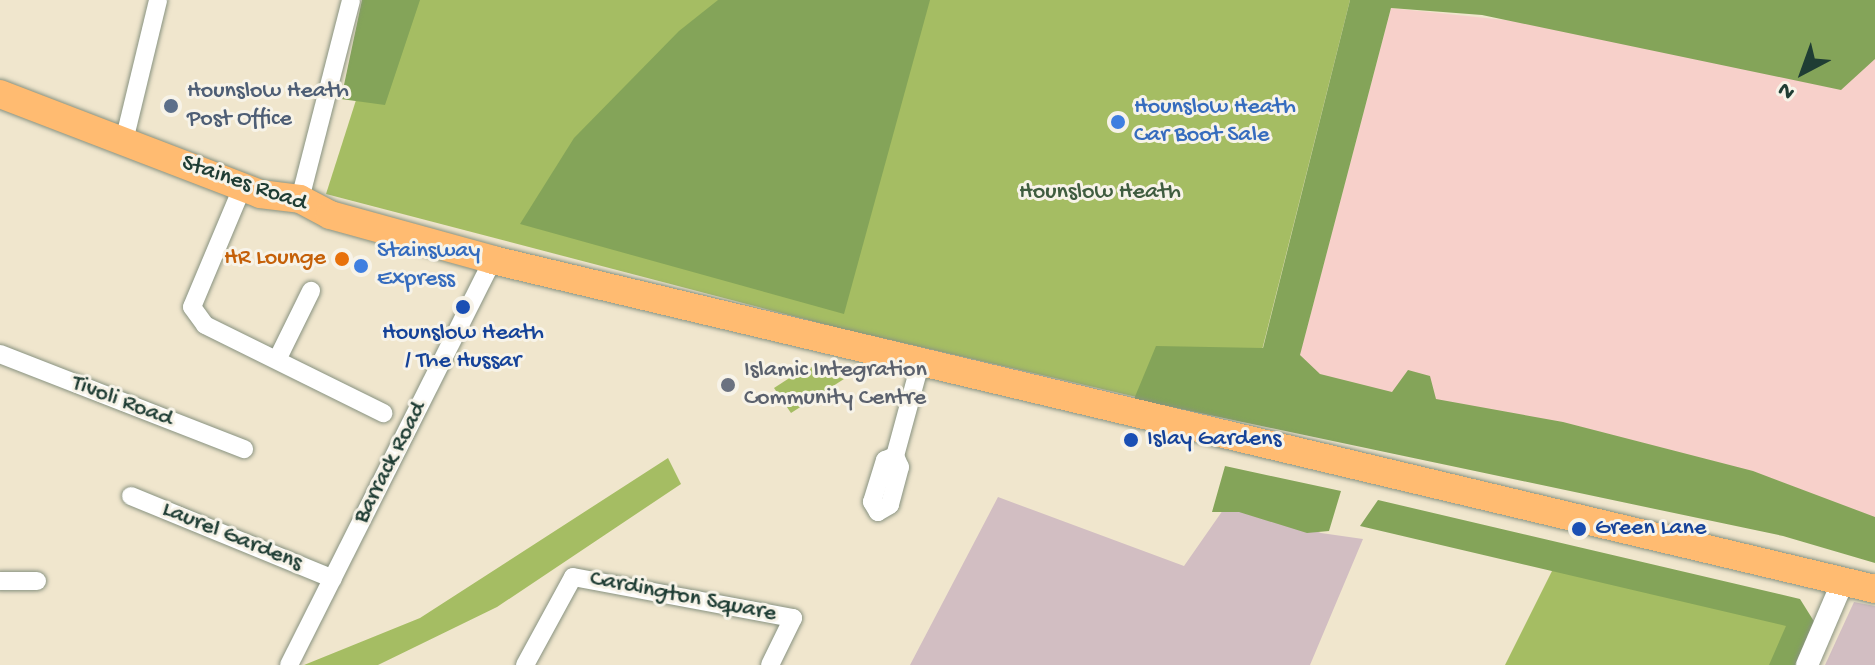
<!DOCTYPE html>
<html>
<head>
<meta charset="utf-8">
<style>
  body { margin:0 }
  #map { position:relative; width:1875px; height:665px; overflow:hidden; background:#f0e6cd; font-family:"Gochi Hand",sans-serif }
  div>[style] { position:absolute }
  .built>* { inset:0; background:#f7d0ca }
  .industrial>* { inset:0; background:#d2bec2 }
  .green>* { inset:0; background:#a5bd63 }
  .forest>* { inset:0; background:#84a459 }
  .roads { filter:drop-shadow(0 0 2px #889280) drop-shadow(0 0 2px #889280) }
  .minor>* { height:18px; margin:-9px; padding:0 9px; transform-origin:9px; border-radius:9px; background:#fff }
  .tertiary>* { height:22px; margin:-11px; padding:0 11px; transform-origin:11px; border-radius:11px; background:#fff }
  .primary>* { height:28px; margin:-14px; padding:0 14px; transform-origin:14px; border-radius:14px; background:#ffbb71 }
  .dots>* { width:22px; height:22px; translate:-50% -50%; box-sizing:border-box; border:4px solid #f7f3e8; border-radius:50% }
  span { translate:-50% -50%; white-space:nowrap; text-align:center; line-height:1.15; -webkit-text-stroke:6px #f7f3e8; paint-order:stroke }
  .service-label { font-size:24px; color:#4e5e75 }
  .left { translate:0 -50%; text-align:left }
  .shop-label { font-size:24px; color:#366cbe }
  .street-label { font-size:24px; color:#1f3d34 }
  .park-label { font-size:24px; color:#405d40 }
  .food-label { font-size:24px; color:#c56008 }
  .right { translate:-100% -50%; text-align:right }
  .transit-label { font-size:24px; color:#164399 }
  .worship-label { font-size:24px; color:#5b616d }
  .north { position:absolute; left:1763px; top:32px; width:80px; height:80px; -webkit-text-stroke:6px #f7f3e8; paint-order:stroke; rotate:221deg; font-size:22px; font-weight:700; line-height:32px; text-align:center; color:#1f3d34 }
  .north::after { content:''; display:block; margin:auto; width:28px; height:36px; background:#1f3d34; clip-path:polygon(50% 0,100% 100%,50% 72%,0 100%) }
</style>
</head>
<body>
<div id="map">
  <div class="built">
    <div style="clip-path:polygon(1391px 8px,1875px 59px,1875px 528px,1294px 377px)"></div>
  </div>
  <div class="industrial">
    <div style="clip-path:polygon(998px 497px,1184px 566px,1230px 500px,1321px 533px,1363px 539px,1310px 665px,910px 665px)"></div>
    <div style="clip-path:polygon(1854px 602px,1875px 606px,1875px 665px,1825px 665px)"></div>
  </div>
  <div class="green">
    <div style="clip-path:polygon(388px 0,1350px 0,1244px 422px,839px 328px,326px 194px)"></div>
    <div style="clip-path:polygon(808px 366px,844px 379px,791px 413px,774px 388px)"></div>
    <div style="clip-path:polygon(668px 458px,681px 484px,497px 607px,378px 665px,304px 665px,420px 618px)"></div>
    <div style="clip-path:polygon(1559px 557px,1798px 620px,1776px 665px,1505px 665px)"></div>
  </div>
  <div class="forest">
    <div style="clip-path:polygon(362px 0,420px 0,385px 105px,341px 99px)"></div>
    <div style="clip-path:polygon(718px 0,930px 0,844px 314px,520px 224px,574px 138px,679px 31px)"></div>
    <div style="clip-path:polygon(1350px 0,1875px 0,1875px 59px,1841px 90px,1482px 15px,1391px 8px,1300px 355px,1320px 374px,1392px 392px,1408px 370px,1430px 376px,1436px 399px,1563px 422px,1753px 471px,1875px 517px,1875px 563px,1783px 536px,1134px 399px,1156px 346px,1263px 348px)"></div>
    <div style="clip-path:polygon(1225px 466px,1341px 491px,1329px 531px,1307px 533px,1239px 512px,1212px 512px)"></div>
    <div style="clip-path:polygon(1378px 500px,1800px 599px,1815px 623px,1796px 665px,1769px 665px,1786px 626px,1360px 526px)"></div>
  </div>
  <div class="roads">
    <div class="minor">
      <div style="left:124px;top:141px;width:145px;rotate:-76.4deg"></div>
      <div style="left:242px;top:188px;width:129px;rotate:112.8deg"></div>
      <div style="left:192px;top:307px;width:22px;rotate:54deg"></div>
      <div style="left:205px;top:325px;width:199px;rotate:26.3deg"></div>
      <div style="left:300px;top:199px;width:205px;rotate:-75.6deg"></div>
      <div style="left:0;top:354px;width:262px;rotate:21.3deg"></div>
      <div style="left:278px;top:358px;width:75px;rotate:-63.8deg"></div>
      <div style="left:895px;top:456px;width:12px;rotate:66deg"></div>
      <div style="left:900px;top:467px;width:39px;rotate:105deg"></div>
      <div style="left:890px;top:505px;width:14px;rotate:150deg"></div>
      <div style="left:878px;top:512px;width:12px;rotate:-121deg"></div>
      <div style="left:872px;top:502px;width:44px;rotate:-72.8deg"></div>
      <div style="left:885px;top:460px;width:11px;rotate:-22deg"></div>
      <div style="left:895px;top:456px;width:95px;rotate:-74.8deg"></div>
      <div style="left:131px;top:496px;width:218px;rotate:22.3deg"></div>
      <div style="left:0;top:581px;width:37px"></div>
      <div style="left:289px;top:665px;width:453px;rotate:-63.3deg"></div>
      <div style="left:525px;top:665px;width:100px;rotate:-61.4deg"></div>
      <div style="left:573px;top:577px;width:224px;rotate:10.6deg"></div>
      <div style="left:793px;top:618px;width:52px;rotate:116.1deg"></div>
    </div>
    <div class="tertiary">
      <div style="left:1807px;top:665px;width:91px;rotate:-66.8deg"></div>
    </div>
    <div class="primary">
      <div style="left:0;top:94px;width:279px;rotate:21deg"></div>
      <div style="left:260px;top:194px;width:40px;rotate:7.1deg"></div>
      <div style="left:300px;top:199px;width:34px;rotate:28deg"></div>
      <div style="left:330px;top:215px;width:169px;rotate:15.4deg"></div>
      <div style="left:493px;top:260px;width:1421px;rotate:13.39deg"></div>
    </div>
  </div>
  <div class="dots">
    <div style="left:171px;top:106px;background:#5c6f8a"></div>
    <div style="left:1118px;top:122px;background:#3f7fe0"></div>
    <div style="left:342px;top:259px;background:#e8710a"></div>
    <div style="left:361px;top:266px;background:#3f7fe0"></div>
    <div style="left:463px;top:307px;background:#1a4fb4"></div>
    <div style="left:728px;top:385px;background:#6b7280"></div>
    <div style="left:1131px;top:440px;background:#1a4fb4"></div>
    <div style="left:1579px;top:529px;background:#1a4fb4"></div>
  </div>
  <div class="service-label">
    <span class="left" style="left:187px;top:106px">Hounslow Heath<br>Post Office</span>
  </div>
  <div class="shop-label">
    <span class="left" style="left:1134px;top:122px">Hounslow Heath<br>Car Boot Sale</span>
    <span class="left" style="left:377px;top:266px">Stainsway<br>Express</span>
  </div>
  <div class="street-label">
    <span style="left:244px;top:184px;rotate:19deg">Staines Road</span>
    <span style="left:122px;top:402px;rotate:21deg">Tivoli Road</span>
    <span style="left:391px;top:463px;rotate:-63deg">Barrack Road</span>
    <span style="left:232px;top:537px;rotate:22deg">Laurel Gardens</span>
    <span style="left:683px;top:597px;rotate:11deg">Cardington Square</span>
  </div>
  <div class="park-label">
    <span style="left:1100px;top:193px">Hounslow Heath</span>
  </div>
  <div class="food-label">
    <span class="right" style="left:326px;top:259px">HR Lounge</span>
  </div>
  <div class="transit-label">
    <span style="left:463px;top:348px">Hounslow Heath<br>/ The Hussar</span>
    <span class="left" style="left:1147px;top:440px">Islay Gardens</span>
    <span class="left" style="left:1595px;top:529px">Green Lane</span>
  </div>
  <div class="worship-label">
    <span class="left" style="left:744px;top:385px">Islamic Integration<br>Community Centre</span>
  </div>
  <div class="north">N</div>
</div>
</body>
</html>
